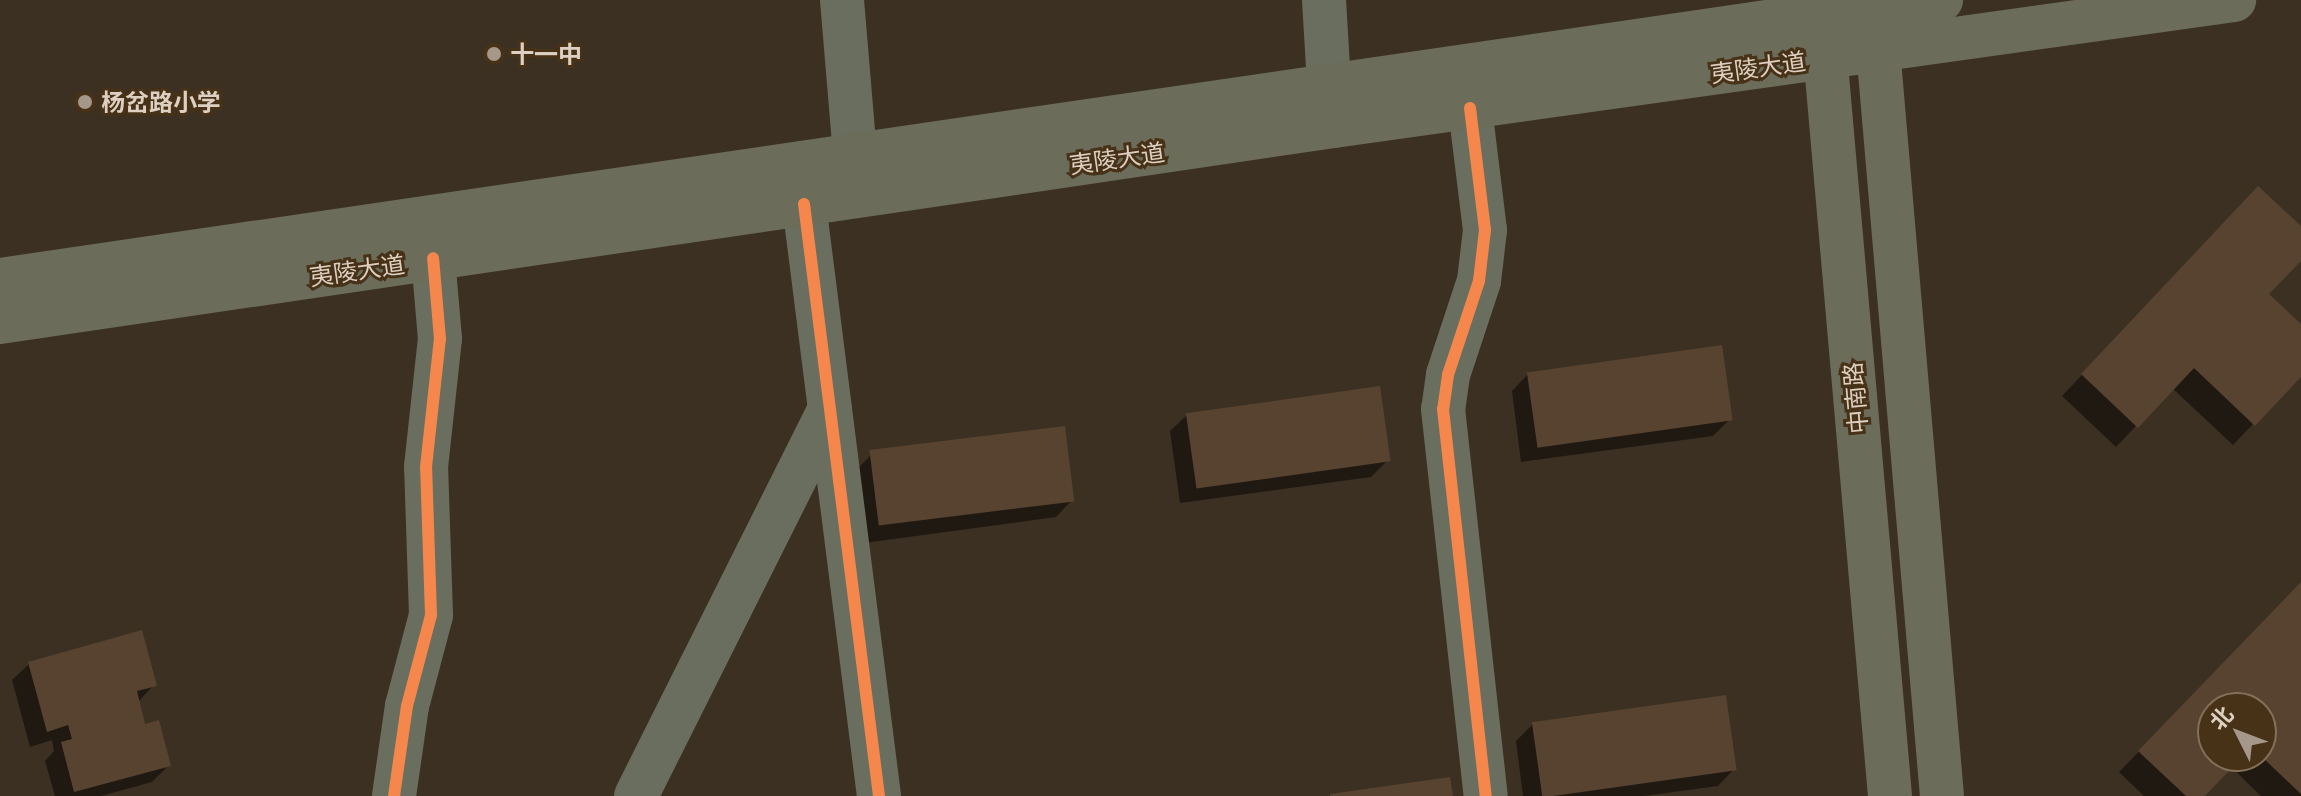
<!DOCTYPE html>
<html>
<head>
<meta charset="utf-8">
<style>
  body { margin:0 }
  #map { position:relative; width:2301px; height:796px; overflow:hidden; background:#3c3022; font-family:Barlow,"Noto Sans SC",sans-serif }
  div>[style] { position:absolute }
  .shadow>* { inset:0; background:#0007 }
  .building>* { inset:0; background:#584331; transform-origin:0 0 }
  .minor>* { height:44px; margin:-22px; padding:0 22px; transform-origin:22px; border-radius:22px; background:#6a6e5f }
  .major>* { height:44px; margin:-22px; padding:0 22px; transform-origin:22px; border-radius:22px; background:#6b6c59 }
  .cycleway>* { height:12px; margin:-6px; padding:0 6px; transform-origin:6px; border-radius:6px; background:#f5874c }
  .dots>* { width:22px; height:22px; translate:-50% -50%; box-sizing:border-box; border:4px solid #473117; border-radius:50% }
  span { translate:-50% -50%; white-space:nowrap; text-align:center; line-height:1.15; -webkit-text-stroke:6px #473117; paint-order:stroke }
  .poi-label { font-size:24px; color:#ddcfc1; font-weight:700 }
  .left { translate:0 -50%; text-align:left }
  .street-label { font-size:24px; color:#ddcfc1 }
  .north { position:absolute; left:2197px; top:692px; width:80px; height:80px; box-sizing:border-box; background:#473117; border:2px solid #83705b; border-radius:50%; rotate:312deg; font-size:22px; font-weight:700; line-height:32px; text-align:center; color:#ddcfc1 }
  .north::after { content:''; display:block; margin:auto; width:28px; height:36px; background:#a59789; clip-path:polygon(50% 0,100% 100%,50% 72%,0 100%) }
</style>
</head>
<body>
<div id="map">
  <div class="shadow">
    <div style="clip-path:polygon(2238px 209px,2301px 229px,2301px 258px,2266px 295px,2301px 327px,2301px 374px,2233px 445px,2172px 388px,2116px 447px,2062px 396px)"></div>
    <div style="clip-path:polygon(1528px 374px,1730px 419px,1713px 436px,1521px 462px,1512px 391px)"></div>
    <div style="clip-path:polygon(1187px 415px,1388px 460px,1371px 477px,1180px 503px,1170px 431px)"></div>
    <div style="clip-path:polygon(871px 455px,1072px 500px,1056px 517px,864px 543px,854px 472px)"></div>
    <div style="clip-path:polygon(evenodd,2301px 584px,2301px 796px,2261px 796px,2230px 766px,2202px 796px,2144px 796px,2119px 772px,2301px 584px,2213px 708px,2261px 708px,2261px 756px,2213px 756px,2213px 708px)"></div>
    <div style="clip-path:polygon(29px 664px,154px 685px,138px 702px,144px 726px,169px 765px,152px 782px,101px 796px,55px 796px,45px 761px,54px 751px,52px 740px,30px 747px,12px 680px)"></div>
    <div style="clip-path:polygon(1533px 724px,1734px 769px,1718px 786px,1644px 796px,1523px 796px,1516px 741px)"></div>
  </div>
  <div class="building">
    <div style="clip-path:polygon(2258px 186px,2301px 226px,2301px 261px,2269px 294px,2301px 324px,2301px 377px,2255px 426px,2194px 368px,2138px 428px,2081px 374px)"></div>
    <div style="left:1722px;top:345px;width:76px;height:197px;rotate:82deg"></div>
    <div style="left:1380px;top:386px;width:76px;height:196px;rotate:82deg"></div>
    <div style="left:1065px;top:426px;width:76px;height:197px;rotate:83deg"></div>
    <div style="clip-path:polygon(2301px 582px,2301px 794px,2261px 756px,2261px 708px,2213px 708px,2213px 756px,2243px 756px,2205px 796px,2186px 796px,2138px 751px)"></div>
    <div style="clip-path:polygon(142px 630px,157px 686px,137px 691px,145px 724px,159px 720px,171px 766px,74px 792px,61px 742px,72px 739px,68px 725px,47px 732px,28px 662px)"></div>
    <div style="left:1726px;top:695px;width:76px;height:196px;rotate:82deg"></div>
    <div style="clip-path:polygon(1450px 777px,1453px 796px,1330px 796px,1330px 794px)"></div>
  </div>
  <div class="minor">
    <div style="left:842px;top:0;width:156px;rotate:85.2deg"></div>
    <div style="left:1324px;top:0;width:85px;rotate:86.6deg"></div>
    <div style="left:1470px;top:108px;width:123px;rotate:83deg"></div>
    <div style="left:1485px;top:230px;width:51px;rotate:96.7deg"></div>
    <div style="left:1479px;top:281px;width:99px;rotate:108.3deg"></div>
    <div style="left:1448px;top:375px;width:34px;rotate:98deg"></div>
    <div style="left:1443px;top:409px;width:389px;rotate:83.7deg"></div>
    <div style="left:804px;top:204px;width:597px;rotate:82.78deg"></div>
    <div style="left:394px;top:796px;width:91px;rotate:-81.8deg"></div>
    <div style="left:407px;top:706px;width:94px;rotate:-75.2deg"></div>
    <div style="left:431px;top:615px;width:148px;rotate:-91.9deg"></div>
    <div style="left:426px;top:467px;width:129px;rotate:-83.8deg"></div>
    <div style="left:440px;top:339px;width:81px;rotate:-94.9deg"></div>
    <div style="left:636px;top:796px;width:433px;rotate:-63.4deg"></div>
  </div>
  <div class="major">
    <div style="left:1876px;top:25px;width:774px;rotate:85.11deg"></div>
    <div style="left:1823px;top:30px;width:769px;rotate:85deg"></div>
    <div style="left:0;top:280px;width:1840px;rotate:-8.31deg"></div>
    <div style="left:1821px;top:14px;width:121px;rotate:-6.7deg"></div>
    <div style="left:0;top:322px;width:1348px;rotate:-8.36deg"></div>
    <div style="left:1334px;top:126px;width:909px;rotate:-7.97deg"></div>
  </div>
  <div class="cycleway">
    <div style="left:1470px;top:108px;width:123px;rotate:83deg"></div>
    <div style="left:1485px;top:230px;width:51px;rotate:96.7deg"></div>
    <div style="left:1479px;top:281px;width:99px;rotate:108.3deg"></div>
    <div style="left:1448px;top:375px;width:34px;rotate:98deg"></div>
    <div style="left:1443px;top:409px;width:389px;rotate:83.7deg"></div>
    <div style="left:804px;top:204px;width:597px;rotate:82.78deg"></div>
    <div style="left:394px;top:796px;width:91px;rotate:-81.8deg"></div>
    <div style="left:407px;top:706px;width:94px;rotate:-75.2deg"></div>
    <div style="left:431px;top:615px;width:148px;rotate:-91.9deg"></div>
    <div style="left:426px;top:467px;width:129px;rotate:-83.8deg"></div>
    <div style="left:440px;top:339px;width:81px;rotate:-94.9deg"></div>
  </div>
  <div class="dots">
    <div style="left:494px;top:54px;background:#a59789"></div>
    <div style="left:85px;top:102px;background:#a59789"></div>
  </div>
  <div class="poi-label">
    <span class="left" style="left:510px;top:54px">十一中</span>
    <span class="left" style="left:101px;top:102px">杨岔路小学</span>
  </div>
  <div class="street-label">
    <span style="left:1758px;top:67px;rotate:-8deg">夷陵大道</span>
    <span style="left:1117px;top:158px;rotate:-8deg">夷陵大道</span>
    <span style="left:357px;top:270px;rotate:-8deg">夷陵大道</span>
    <span style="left:1855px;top:398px;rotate:-95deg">中南路</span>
  </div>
  <div class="north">北</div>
</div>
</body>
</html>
